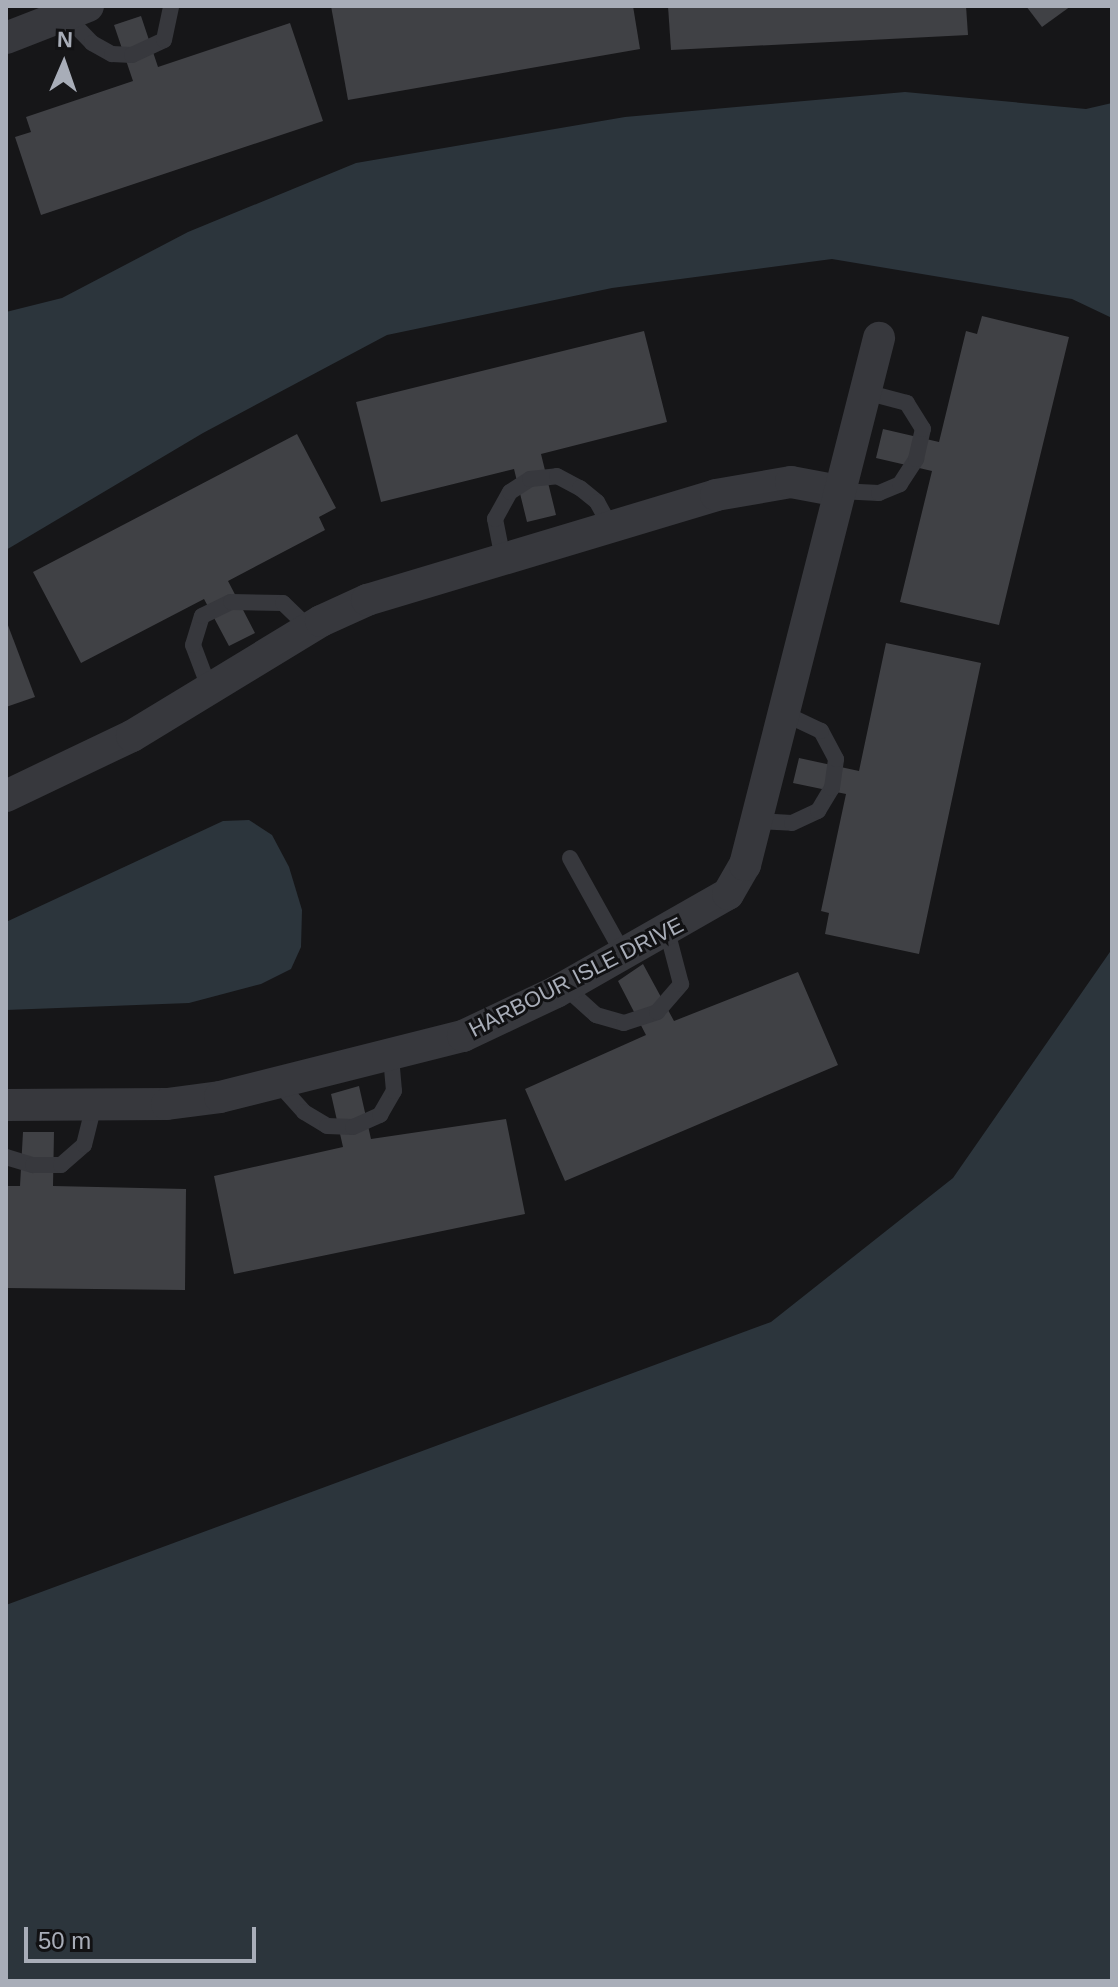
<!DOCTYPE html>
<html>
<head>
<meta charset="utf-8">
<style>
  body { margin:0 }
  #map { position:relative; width:1118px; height:1987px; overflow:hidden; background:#161618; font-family:Arial,sans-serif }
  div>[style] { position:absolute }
  .water>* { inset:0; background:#2c353c }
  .building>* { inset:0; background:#404145 }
  .service>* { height:16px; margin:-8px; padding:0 8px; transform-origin:8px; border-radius:8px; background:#37383d }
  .minor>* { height:32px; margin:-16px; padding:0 16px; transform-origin:16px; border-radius:16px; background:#37383d }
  span { translate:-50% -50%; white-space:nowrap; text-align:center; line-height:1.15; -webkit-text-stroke:6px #111113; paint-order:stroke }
  .street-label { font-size:22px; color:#a8adb8 }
  .frame { position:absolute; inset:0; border:8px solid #a8adb8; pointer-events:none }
  .north { position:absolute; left:24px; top:24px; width:80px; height:80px; -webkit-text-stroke:6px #111113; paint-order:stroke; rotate:2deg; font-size:22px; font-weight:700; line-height:32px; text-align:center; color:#a8adb8 }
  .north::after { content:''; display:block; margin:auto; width:28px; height:36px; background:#a8adb8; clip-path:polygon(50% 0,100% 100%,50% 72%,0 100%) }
  .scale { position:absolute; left:24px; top:1927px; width:232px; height:36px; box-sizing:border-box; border:4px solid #a8adb8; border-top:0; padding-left:10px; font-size:24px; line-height:28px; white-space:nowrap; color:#a8adb8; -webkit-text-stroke:6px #111113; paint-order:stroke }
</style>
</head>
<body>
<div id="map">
  <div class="water">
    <div style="clip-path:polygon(905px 92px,1086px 109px,1112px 103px,1112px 318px,1072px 299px,832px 259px,612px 288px,387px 335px,203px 433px,6px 550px,6px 312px,62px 298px,188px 232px,356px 163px,625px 117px)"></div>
    <div style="clip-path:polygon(249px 820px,272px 835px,289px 867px,302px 910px,301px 947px,291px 969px,261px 984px,189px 1003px,6px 1010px,6px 922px,223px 821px)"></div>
    <div style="clip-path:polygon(1112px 949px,1112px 1981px,6px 1981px,6px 1605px,771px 1322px,953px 1178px)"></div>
  </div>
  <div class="building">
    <div style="clip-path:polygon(331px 6px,633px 6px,640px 49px,348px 100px)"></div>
    <div style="clip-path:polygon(668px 6px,966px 6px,968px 35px,671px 50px)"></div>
    <div style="clip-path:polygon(1026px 6px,1071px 6px,1042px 27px)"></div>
    <div style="clip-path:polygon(141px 16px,158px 67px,290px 23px,323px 121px,41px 215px,15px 137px,31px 132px,26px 117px,133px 81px,114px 25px)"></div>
    <div style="clip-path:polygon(982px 316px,1069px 337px,999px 625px,900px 602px,932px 471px,876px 458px,883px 429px,939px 442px,966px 331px,977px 334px)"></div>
    <div style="clip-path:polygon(644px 331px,667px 422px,541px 454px,556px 515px,527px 522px,514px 469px,381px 502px,356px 402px)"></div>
    <div style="clip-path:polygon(297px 434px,336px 508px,319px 517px,325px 530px,228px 581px,255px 633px,229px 646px,204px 599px,81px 663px,33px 572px)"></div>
    <div style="clip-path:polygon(6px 620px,35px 697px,6px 707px)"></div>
    <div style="clip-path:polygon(886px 643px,981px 663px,919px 954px,825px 934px,829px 913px,821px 911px,846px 794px,793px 783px,799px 758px,859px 771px)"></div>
    <div style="clip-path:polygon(643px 964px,674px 1021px,798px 972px,838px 1065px,565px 1181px,525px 1089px,646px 1035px,618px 981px)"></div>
    <div style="clip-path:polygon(359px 1086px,371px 1139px,506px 1119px,525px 1214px,234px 1274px,214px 1176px,343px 1147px,331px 1094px)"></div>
    <div style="clip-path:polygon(23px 1132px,54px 1132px,53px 1186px,186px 1189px,185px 1290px,6px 1288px,6px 1186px,20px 1186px)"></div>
  </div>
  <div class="service">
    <div style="left:65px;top:15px;width:39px;rotate:46deg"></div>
    <div style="left:92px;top:43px;width:23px;rotate:29deg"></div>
    <div style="left:112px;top:54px;width:20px;rotate:3deg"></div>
    <div style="left:132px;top:55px;width:35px;rotate:-25deg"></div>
    <div style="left:164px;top:40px;width:35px;rotate:-78deg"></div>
    <div style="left:839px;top:491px;width:40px;rotate:2.9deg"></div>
    <div style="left:879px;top:493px;width:23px;rotate:-23deg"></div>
    <div style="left:900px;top:484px;width:30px;rotate:-57deg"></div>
    <div style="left:916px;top:459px;width:31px;rotate:-77deg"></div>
    <div style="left:923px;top:429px;width:31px;rotate:-122deg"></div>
    <div style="left:907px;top:403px;width:43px;rotate:-165.3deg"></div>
    <div style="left:503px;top:559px;width:41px;rotate:-101.3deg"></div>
    <div style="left:495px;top:519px;width:31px;rotate:-61deg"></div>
    <div style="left:510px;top:492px;width:24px;rotate:-33deg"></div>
    <div style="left:530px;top:479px;width:27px;rotate:-6deg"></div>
    <div style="left:557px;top:476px;width:26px;rotate:28deg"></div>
    <div style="left:580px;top:488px;width:22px;rotate:39deg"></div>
    <div style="left:597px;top:502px;width:29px;rotate:61deg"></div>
    <div style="left:210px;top:690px;width:48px;rotate:-110.7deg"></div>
    <div style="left:193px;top:645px;width:30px;rotate:-73deg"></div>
    <div style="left:202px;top:616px;width:32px;rotate:-26deg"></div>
    <div style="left:231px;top:602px;width:52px;rotate:1.1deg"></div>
    <div style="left:283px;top:603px;width:36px;rotate:44deg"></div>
    <div style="left:756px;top:821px;width:36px;rotate:3deg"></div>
    <div style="left:792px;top:823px;width:29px;rotate:-25deg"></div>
    <div style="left:818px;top:811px;width:27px;rotate:-59deg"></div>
    <div style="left:832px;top:788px;width:29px;rotate:-82deg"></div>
    <div style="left:836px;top:759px;width:32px;rotate:-118deg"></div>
    <div style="left:821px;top:731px;width:42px;rotate:-154.7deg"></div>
    <div style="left:570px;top:858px;width:111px;rotate:60.9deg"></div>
    <div style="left:565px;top:987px;width:42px;rotate:42.1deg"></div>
    <div style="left:596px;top:1015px;width:29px;rotate:16deg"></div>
    <div style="left:624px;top:1023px;width:35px;rotate:-18deg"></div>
    <div style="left:657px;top:1012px;width:37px;rotate:-49deg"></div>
    <div style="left:681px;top:984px;width:55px;rotate:-104.8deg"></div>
    <div style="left:278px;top:1083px;width:39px;rotate:48deg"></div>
    <div style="left:304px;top:1112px;width:27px;rotate:31deg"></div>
    <div style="left:327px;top:1126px;width:26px;rotate:2deg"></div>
    <div style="left:353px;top:1127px;width:30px;rotate:-24deg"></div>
    <div style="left:380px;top:1115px;width:28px;rotate:-60deg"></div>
    <div style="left:394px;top:1091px;width:36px;rotate:-95deg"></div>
    <div style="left:6px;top:1157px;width:28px;rotate:17deg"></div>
    <div style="left:33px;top:1165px;width:28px"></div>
    <div style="left:61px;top:1165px;width:30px;rotate:-41deg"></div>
    <div style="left:84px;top:1145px;width:41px;rotate:-76deg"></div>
  </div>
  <div class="minor">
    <div style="left:6px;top:38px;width:88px;rotate:-21.3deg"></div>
    <div style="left:6px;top:796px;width:140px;rotate:-25.5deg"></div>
    <div style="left:132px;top:736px;width:221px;rotate:-31.3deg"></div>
    <div style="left:321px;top:621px;width:51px;rotate:-24.5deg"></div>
    <div style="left:367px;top:600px;width:364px;rotate:-16.7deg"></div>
    <div style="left:716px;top:495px;width:76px;rotate:-9.8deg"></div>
    <div style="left:791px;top:482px;width:49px;rotate:10.6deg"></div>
    <div style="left:6px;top:1105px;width:161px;rotate:-0.4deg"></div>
    <div style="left:167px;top:1104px;width:53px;rotate:-7.5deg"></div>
    <div style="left:220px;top:1097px;width:251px;rotate:-14.1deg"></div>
    <div style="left:463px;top:1036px;width:103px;rotate:-25.3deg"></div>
    <div style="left:556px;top:992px;width:198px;rotate:-29.7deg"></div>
    <div style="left:728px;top:894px;width:34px;rotate:-60deg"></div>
    <div style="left:745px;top:865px;width:544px;rotate:-75.73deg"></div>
  </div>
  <div class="street-label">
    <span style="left:576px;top:977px;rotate:-27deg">HARBOUR ISLE DRIVE</span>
  </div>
  <div class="frame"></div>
  <div class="north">N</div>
  <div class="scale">50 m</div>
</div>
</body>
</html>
